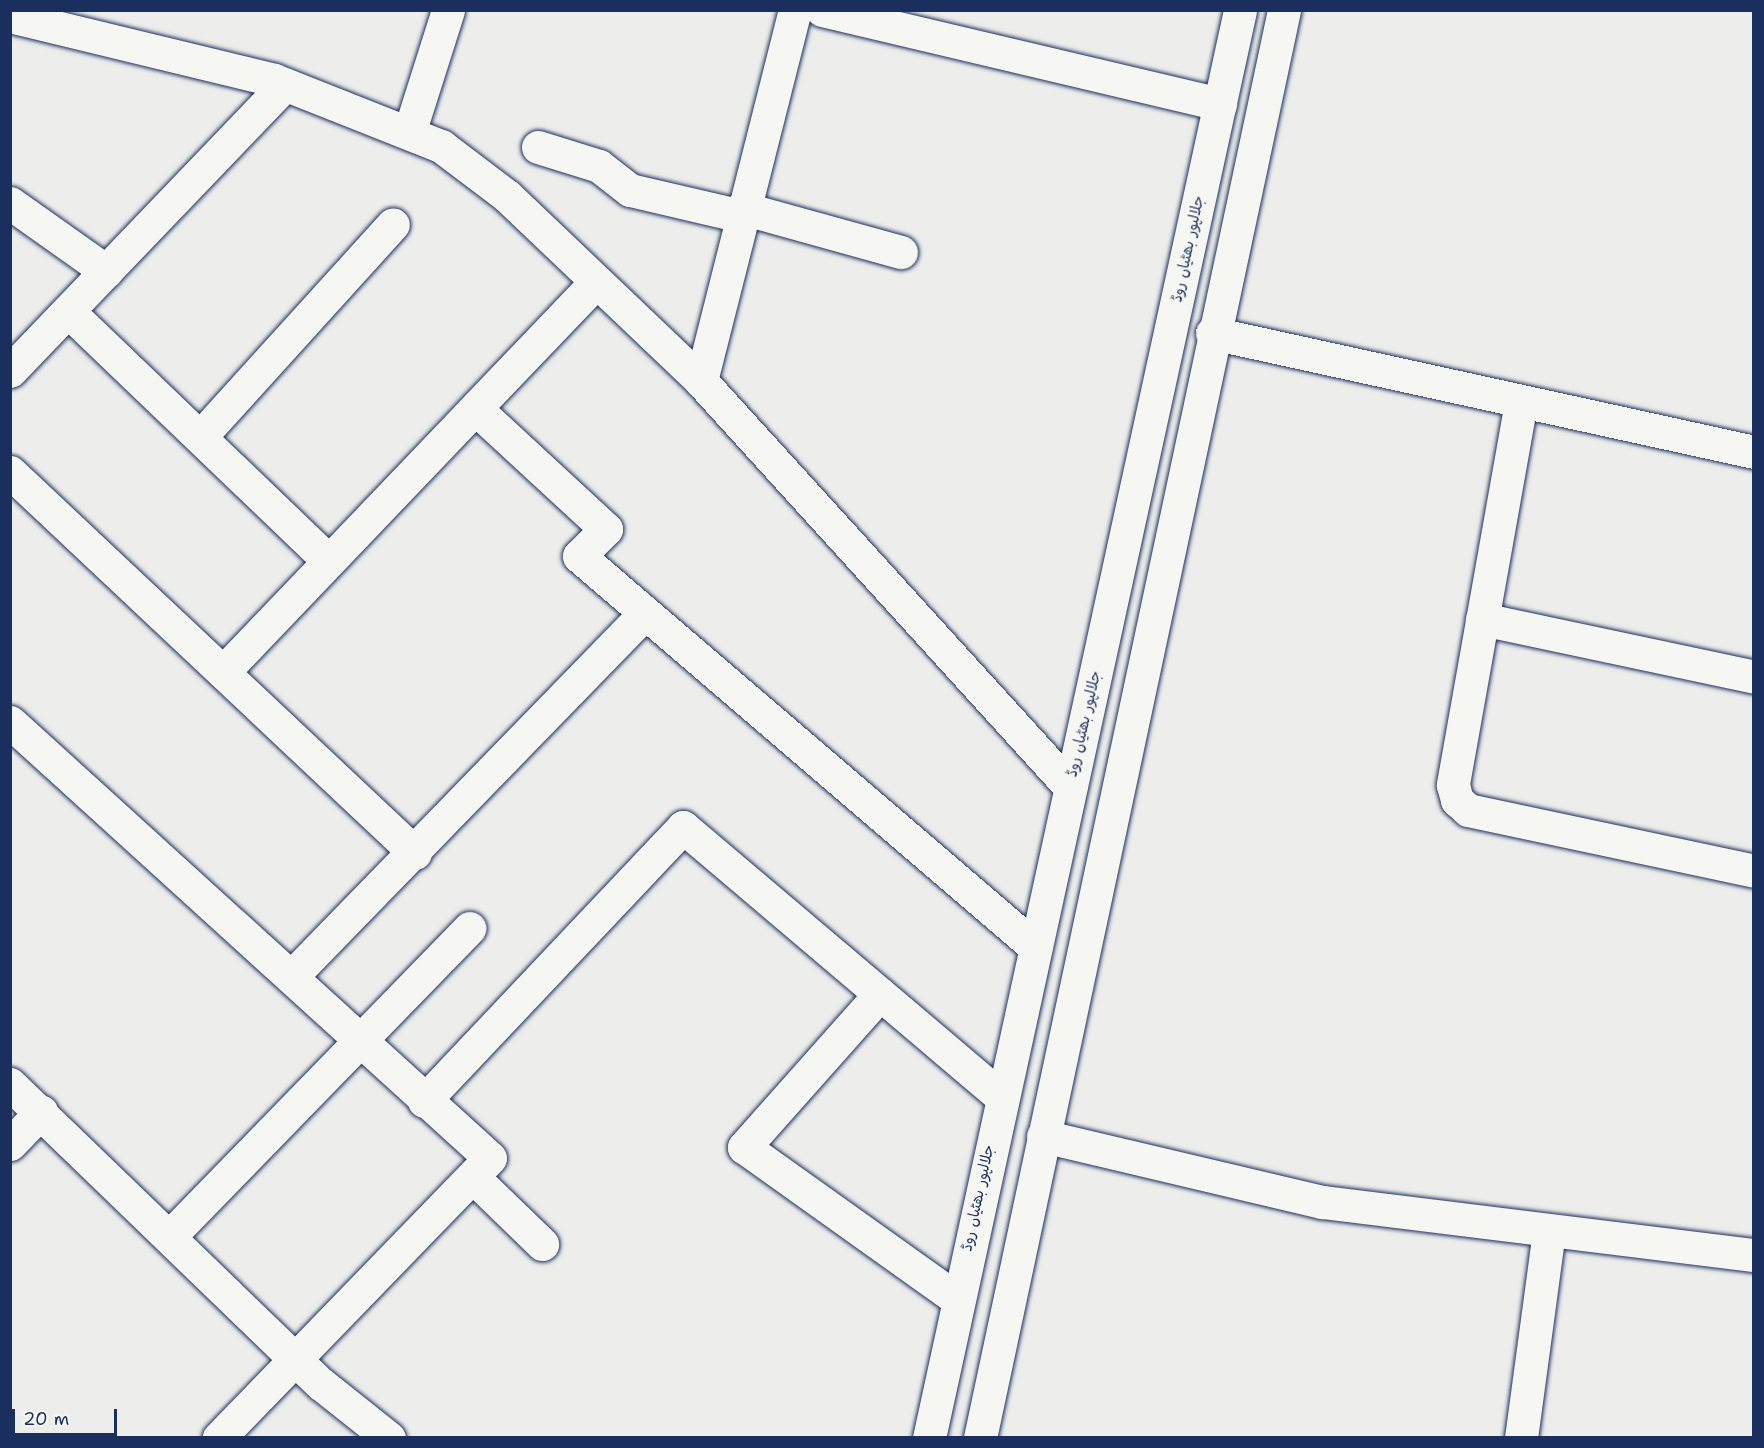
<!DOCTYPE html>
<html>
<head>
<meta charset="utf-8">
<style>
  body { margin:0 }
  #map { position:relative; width:1764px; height:1448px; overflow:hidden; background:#edeeec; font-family:"Shantell Sans","Playpen Sans Arabic",sans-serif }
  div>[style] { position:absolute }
  .roads { filter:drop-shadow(0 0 2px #1b2f5e) drop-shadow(0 0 2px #1b2f5e) }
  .minor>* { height:33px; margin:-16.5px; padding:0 16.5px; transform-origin:16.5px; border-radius:16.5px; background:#f6f6f2 }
  .major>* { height:33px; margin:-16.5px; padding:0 16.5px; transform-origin:16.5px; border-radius:16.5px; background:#f6f6f2 }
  span { translate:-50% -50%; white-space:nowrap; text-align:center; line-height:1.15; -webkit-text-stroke:6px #f6f6f2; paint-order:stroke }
  .street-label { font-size:15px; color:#1b2f5e }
  .frame { position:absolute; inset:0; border:12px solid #1b2f5e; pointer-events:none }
  .scale { position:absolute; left:12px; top:1409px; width:105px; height:27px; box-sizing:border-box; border:3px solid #1b2f5e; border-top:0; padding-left:8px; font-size:18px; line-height:21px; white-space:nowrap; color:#1b2f5e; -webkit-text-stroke:4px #f6f6f2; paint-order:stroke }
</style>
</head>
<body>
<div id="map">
  <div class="roads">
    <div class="minor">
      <div style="left:822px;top:10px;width:409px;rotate:13.3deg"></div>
      <div style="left:10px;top:16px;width:272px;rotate:13.6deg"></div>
      <div style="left:274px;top:80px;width:180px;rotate:21.6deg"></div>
      <div style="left:441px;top:146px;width:83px;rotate:37.1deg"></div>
      <div style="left:507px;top:196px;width:268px;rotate:43.6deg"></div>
      <div style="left:701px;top:381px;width:549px;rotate:47.73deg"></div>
      <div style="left:410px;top:130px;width:126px;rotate:-72.4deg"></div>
      <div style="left:538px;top:147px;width:64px;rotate:17.3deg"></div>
      <div style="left:599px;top:166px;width:39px;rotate:38deg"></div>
      <div style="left:630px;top:190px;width:115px;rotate:13.1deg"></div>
      <div style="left:10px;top:203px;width:118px;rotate:35.3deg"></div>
      <div style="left:742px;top:208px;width:165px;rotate:15.5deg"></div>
      <div style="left:68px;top:311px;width:361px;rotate:43.8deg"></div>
      <div style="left:1212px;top:333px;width:555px;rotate:12.38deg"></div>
      <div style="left:10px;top:371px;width:397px;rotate:-46.2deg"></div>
      <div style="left:701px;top:381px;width:383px;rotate:-75.8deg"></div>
      <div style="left:1521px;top:402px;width:389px;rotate:100.1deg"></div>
      <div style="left:1453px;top:785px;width:16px;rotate:75deg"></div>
      <div style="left:1457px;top:800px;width:15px;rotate:42deg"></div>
      <div style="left:1468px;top:810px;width:292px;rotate:12deg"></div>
      <div style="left:476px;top:409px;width:177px;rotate:42.7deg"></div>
      <div style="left:606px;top:529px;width:38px;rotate:135deg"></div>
      <div style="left:579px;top:556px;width:601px;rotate:40.61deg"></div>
      <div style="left:200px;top:437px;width:287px;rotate:-47.8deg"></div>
      <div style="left:10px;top:472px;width:556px;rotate:43.25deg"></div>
      <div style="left:1482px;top:619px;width:278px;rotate:12deg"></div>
      <div style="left:223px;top:672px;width:540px;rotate:-46.28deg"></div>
      <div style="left:10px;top:722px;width:648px;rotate:42.25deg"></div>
      <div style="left:490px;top:1158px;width:390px;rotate:134.1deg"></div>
      <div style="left:291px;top:977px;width:505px;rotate:-45.8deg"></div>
      <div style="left:880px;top:994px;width:205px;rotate:131.6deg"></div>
      <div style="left:744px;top:1147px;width:260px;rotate:35.5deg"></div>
      <div style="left:10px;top:1084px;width:432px;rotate:44deg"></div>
      <div style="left:321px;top:1384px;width:87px;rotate:38.5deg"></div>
      <div style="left:424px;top:1101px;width:377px;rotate:-46.6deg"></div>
      <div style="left:683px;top:827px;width:417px;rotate:40.3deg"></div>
      <div style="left:1043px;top:1136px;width:287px;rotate:13.3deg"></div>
      <div style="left:1322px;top:1202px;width:435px;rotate:7deg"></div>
      <div style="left:10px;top:1144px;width:45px;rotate:-45.9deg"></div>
      <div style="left:474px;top:1178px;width:95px;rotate:44.1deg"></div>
      <div style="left:169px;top:1237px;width:431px;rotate:-45.8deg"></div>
      <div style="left:1521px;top:1438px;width:208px;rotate:-82.3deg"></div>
    </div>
    <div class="major">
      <div style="left:929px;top:1438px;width:1461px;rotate:-77.71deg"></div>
      <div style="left:980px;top:1438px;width:1460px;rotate:-77.98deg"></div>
    </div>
  </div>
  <div class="street-label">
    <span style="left:1188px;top:249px;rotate:-78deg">جلالپور بھٹیاں روڈ</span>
    <span style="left:1084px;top:724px;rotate:-77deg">جلالپور بھٹیاں روڈ</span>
    <span style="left:978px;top:1198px;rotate:-78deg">جلالپور بھٹیاں روڈ</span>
  </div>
  <div class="frame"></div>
  <div class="scale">20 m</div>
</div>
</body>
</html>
